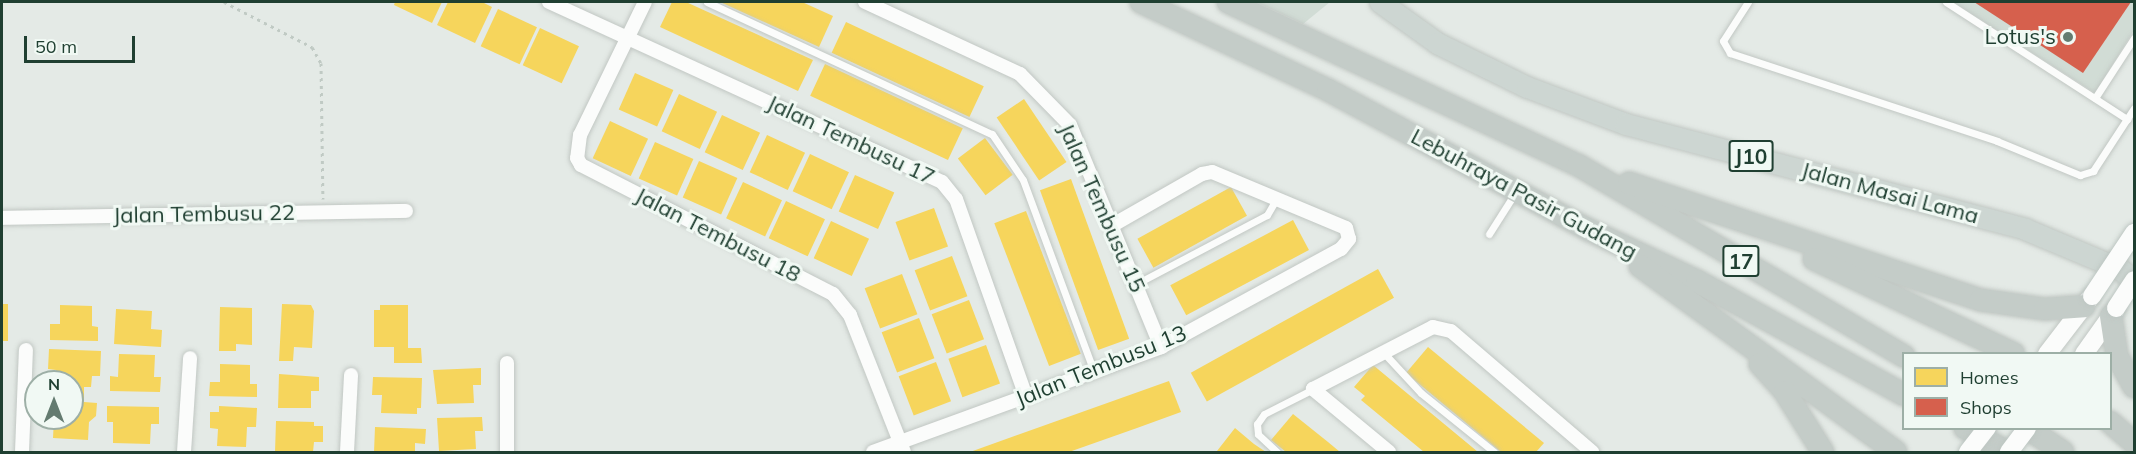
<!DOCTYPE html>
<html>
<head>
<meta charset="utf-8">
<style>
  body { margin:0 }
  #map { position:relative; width:2136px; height:454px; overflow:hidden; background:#e4eae6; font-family:Mulish,sans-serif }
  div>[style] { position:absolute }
  .built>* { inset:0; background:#d1dcd5 }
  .homes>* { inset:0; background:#f6d55c; transform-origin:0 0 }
  .shops>* { inset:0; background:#d6604d }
  .path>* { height:3px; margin-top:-1.5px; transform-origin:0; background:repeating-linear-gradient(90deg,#c0cac4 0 3px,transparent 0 7.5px) }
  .roads { filter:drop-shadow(0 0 2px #c1c7c3) drop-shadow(0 0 2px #c1c7c3) }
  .service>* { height:7px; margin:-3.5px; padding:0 3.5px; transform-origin:3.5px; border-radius:3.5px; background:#fbfcfb }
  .minor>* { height:14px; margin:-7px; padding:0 7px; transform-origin:7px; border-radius:7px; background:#fbfcfb }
  .secondary>* { height:18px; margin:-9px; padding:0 9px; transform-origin:9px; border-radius:9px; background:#fbfcfb }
  .primary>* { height:21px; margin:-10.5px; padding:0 10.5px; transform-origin:10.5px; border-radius:10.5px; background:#cdd6d2 }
  .trunk>* { height:22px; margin:-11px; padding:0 11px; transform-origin:11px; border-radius:11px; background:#c4ccc8 }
  .bridges { filter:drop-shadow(0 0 2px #bdc6c2) drop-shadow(0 0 2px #bdc6c2) }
  .secondary-bridge>* { height:18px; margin:-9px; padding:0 9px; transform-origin:9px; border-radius:9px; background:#fbfcfb }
  .dots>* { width:16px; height:16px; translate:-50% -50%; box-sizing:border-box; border:3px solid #f1f9f4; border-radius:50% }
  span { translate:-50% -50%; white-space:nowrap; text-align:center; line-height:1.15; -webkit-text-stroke:6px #f1f9f4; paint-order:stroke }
  .shield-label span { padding:2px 4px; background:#f1f9f4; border:2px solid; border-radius:4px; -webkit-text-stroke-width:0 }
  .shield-label { font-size:21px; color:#1f3f31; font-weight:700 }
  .poi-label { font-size:22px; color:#1f3f31 }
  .right { translate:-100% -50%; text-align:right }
  .street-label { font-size:22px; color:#1f3f31 }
  .frame { position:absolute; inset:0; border:3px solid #1f3f31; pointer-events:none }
  .legend { position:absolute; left:1902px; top:352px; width:210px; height:78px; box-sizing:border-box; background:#f1f9f4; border:2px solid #9dafa6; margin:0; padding:8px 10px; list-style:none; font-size:18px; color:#1f3f31 }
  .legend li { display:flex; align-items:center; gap:12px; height:30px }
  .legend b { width:30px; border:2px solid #9dafa6 }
  .north { position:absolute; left:24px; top:370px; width:60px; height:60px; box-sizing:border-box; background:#f1f9f4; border:2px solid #9dafa6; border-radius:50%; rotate:0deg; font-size:16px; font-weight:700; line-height:24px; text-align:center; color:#1f3f31 }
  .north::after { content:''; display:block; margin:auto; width:21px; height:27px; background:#647b70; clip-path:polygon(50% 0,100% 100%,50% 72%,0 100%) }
  .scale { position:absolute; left:24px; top:36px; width:111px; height:27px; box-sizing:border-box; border:3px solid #1f3f31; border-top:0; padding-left:8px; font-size:18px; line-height:21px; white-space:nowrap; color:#1f3f31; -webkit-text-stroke:4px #f1f9f4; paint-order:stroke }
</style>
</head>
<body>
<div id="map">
  <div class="built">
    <div style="clip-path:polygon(1256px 2px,1330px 2px,1303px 24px)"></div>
    <div style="clip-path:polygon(1953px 2px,2134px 2px,2134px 30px,2095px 93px)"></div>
  </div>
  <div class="homes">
    <div style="clip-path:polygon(395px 2px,442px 2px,432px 23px,394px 5px)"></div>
    <div style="clip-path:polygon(448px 2px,482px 2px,492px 7px,475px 43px,437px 25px)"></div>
    <div style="clip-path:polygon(672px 2px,686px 2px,813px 60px,798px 91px,660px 27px)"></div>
    <div style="clip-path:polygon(720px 2px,802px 2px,833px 16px,819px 47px)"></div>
    <div style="left:498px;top:9px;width:43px;height:41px;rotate:25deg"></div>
    <div style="left:846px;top:22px;width:152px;height:34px;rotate:25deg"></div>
    <div style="left:540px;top:28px;width:43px;height:41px;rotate:25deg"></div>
    <div style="left:825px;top:64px;width:152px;height:35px;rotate:25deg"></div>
    <div style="left:635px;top:73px;width:42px;height:40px;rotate:24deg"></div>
    <div style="left:679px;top:94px;width:42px;height:41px;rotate:25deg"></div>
    <div style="left:1024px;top:99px;width:76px;height:33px;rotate:56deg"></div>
    <div style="left:722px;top:115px;width:42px;height:41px;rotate:25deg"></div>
    <div style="left:610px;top:121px;width:42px;height:41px;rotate:25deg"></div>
    <div style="left:767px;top:135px;width:42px;height:41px;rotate:25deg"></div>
    <div style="left:985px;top:138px;width:46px;height:34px;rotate:53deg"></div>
    <div style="left:655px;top:142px;width:42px;height:40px;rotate:24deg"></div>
    <div style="left:810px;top:154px;width:43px;height:41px;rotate:25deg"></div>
    <div style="left:699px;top:161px;width:42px;height:40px;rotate:24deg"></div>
    <div style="left:855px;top:175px;width:43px;height:40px;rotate:24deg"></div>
    <div style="left:1071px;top:179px;width:170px;height:33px;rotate:70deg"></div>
    <div style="left:743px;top:182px;width:43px;height:40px;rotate:25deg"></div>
    <div style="left:1231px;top:187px;width:33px;height:107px;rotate:61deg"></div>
    <div style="left:786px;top:201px;width:43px;height:41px;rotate:25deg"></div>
    <div style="left:934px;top:208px;width:41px;height:41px;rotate:70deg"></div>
    <div style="left:1026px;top:211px;width:153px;height:34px;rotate:69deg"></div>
    <div style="left:1293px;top:220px;width:34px;height:139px;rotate:62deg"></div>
    <div style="left:831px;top:221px;width:42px;height:41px;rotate:25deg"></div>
    <div style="left:952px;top:256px;width:43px;height:40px;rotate:69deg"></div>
    <div style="left:1378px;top:269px;width:33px;height:214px;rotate:61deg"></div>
    <div style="left:902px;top:274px;width:43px;height:40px;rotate:69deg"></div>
    <div style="left:969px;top:300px;width:42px;height:40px;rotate:69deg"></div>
    <div style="left:2px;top:304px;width:6px;height:37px"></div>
    <div style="clip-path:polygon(282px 304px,311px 305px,314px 311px,312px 348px,294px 347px,293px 361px,279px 361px)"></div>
    <div style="clip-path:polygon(60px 305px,92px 306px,92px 326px,98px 327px,98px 341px,50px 340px,50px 324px,60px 324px)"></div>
    <div style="clip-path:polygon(380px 305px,408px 305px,408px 348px,421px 348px,422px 363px,394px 363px,394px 347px,374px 347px,374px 310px,380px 310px)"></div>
    <div style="clip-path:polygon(220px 307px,252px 308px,252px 345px,236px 344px,236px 351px,219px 351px)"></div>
    <div style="clip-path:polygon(116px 309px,152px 311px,151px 329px,162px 330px,161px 347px,114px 344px)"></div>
    <div style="left:919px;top:318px;width:43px;height:40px;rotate:69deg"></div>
    <div style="left:986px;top:345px;width:41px;height:40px;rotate:70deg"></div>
    <div style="clip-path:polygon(1428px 347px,1544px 443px,1536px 452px,1501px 452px,1406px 373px)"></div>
    <div style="clip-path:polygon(49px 349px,101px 351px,100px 376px,92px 376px,91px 387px,84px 387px,84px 402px,97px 403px,96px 416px,89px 422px,88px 440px,53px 438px,54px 418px,72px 418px,72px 382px,56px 382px,56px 370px,48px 369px)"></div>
    <div style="clip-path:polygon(119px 354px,155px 355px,154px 377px,161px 377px,160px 392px,110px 391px,110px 376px,118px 377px)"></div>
    <div style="left:936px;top:362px;width:42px;height:40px;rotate:69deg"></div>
    <div style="clip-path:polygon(220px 364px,250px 365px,250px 384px,257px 384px,257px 397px,209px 396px,210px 382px,220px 382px)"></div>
    <div style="clip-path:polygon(1373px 365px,1478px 452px,1424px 452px,1361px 400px,1365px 396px,1354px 387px)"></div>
    <div style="clip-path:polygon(481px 368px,481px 385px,473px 385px,474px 403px,437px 404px,433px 370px)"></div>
    <div style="clip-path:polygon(279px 374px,319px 377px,319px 391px,311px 391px,311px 408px,278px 408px)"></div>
    <div style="clip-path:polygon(373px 377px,422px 378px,421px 408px,417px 408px,417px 414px,381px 413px,382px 395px,372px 395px)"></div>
    <div style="clip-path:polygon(1169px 381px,1181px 412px,1137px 428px,1069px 452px,970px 452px)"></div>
    <div style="clip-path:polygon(107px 406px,159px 407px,159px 424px,151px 424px,150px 444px,113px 443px,113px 422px,107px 422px)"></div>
    <div style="clip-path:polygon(219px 406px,257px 408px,256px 427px,247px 427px,246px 447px,217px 446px,218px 429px,210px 428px,210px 412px,219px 412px)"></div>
    <div style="clip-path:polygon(1293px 414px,1328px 442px,1340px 452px,1286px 452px,1271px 440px)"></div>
    <div style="clip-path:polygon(482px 417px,483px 431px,475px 431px,476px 449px,439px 451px,437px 418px)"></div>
    <div style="clip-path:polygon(276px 421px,314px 422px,314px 426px,323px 426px,323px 442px,314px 442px,313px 452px,275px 452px)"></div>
    <div style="clip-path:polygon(375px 427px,426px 429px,425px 444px,415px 443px,415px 452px,374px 452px)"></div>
    <div style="clip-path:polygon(1235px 428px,1254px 444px,1266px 452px,1217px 451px)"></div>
  </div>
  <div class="shops">
    <div style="clip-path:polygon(1974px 2px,2131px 2px,2083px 73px)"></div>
  </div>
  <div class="path">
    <div style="left:224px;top:2px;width:99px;rotate:27.1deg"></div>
    <div style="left:312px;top:47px;width:18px;rotate:61deg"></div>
    <div style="left:321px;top:63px;width:136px;rotate:89.2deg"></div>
  </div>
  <div class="roads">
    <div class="service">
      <div style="left:707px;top:2px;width:314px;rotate:24.9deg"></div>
      <div style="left:992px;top:134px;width:55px;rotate:56deg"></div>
      <div style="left:1023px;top:180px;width:205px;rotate:69.7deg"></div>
      <div style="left:1748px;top:2px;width:46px;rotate:122.7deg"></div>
      <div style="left:1723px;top:41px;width:14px;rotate:60deg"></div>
      <div style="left:1730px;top:53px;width:281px;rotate:18.2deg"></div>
      <div style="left:1997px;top:141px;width:90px;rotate:22.3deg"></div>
      <div style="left:2080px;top:175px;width:14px;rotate:-17deg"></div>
      <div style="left:2093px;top:171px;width:75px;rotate:-56.9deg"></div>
      <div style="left:1946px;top:2px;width:216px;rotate:32.9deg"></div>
      <div style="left:2095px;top:98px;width:72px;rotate:-57deg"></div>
      <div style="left:1489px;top:234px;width:49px;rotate:-57.6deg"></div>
      <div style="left:1136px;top:284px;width:148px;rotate:-27.8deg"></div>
      <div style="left:1267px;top:215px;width:20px;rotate:-60deg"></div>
      <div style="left:1383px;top:352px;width:56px;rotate:47.2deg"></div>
      <div style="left:1421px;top:393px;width:94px;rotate:38.9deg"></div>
      <div style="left:1277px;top:452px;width:26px;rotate:-137deg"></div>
      <div style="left:1258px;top:434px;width:10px;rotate:-96deg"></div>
      <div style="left:1257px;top:424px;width:12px;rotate:-55deg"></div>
      <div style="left:1264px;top:414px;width:55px;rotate:-27deg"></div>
    </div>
    <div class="minor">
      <div style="left:549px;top:2px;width:432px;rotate:24.6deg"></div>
      <div style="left:942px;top:182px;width:22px;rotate:51deg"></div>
      <div style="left:956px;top:199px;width:210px;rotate:70.5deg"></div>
      <div style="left:645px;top:2px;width:148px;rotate:116deg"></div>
      <div style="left:580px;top:135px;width:23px;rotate:97deg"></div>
      <div style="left:577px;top:158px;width:8px;rotate:60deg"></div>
      <div style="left:581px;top:165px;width:283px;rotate:27.1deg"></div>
      <div style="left:833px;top:294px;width:27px;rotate:51deg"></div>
      <div style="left:850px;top:315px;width:147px;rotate:68.5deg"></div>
      <div style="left:865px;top:2px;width:171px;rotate:24.9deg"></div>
      <div style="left:1020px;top:74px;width:71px;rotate:45.6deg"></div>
      <div style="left:1070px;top:125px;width:240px;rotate:67.7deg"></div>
      <div style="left:2px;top:218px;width:404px;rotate:-1deg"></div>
      <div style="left:22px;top:452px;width:102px;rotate:-87.8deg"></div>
      <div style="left:184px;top:452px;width:94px;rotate:-86.3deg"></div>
      <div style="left:347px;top:452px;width:77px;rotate:-87deg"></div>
      <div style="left:507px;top:452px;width:89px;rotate:-90deg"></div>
      <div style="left:873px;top:452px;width:307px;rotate:-20deg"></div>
      <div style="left:1161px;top:347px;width:205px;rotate:-28.6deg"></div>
      <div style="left:1341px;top:249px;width:13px;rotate:-51deg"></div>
      <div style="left:1349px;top:239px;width:11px;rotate:-105deg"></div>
      <div style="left:1346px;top:228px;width:145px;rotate:-157.3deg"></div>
      <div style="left:1212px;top:172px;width:10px;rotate:169deg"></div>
      <div style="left:1202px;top:174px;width:103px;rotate:150.2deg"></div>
      <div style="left:1389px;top:452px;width:99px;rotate:-140.3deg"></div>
      <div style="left:1313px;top:389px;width:135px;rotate:-27.3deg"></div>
      <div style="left:1433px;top:327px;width:18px;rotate:13deg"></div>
      <div style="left:1451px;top:331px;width:186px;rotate:40.6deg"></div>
    </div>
    <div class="secondary">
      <div style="left:2047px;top:354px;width:71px;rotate:-52.5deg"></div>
      <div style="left:2084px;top:354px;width:55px;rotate:-54.6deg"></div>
    </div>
    <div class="primary">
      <div style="left:1380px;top:2px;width:70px;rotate:35.7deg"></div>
      <div style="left:1437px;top:43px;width:100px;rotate:26.1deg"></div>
      <div style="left:1527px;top:87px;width:106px;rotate:20.5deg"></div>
      <div style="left:1626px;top:124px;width:413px;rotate:14.7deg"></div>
      <div style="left:2025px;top:229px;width:103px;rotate:22.8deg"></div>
      <div style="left:2120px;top:269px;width:18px;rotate:41deg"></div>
    </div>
    <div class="trunk">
      <div style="left:1141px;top:2px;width:207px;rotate:25.2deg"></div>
      <div style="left:1328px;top:90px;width:296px;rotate:28.2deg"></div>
      <div style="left:1589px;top:230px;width:119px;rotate:25.3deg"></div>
      <div style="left:1697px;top:281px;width:236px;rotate:28.8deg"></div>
      <div style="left:1228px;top:2px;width:386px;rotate:25deg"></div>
      <div style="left:1578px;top:165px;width:378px;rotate:30.4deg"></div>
      <div style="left:1629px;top:183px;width:371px;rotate:18.4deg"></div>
      <div style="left:1981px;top:300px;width:65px;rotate:8deg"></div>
      <div style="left:2045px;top:309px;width:39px;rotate:-4deg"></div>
      <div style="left:1814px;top:259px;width:221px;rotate:25.4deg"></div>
      <div style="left:1640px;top:266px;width:316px;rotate:36deg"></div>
      <div style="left:2111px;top:316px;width:40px;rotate:81.5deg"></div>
      <div style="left:2117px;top:356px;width:35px;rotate:61deg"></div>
      <div style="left:1760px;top:364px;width:38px;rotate:48deg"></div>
      <div style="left:1785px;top:392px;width:71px;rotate:57.7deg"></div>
      <div style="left:2110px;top:422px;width:32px;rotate:41deg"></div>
      <div style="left:1965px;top:428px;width:48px;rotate:29.7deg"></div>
      <div style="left:2027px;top:428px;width:43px;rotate:33.7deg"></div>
    </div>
  </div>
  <div class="bridges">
    <div class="secondary-bridge">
      <div style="left:2092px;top:296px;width:76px;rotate:-56.3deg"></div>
      <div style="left:2116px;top:308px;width:33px;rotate:-57deg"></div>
      <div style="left:1968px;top:452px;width:31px;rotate:-52deg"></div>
      <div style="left:2009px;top:452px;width:30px;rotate:-53deg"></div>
    </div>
  </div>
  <div class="dots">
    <div style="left:2068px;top:37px;background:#647b70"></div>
  </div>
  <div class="shield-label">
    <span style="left:1751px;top:156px">J10</span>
    <span style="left:1741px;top:261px">17</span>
  </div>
  <div class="poi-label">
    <span class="right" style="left:2056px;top:37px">Lotus's</span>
  </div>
  <div class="street-label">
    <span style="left:851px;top:140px;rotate:25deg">Jalan Tembusu 17</span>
    <span style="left:1890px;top:193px;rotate:15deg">Jalan Masai Lama</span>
    <span style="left:1524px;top:194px;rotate:28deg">Lebuhraya Pasir Gudang</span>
    <span style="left:1102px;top:208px;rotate:66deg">Jalan Tembusu 15</span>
    <span style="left:204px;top:214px;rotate:-1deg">Jalan Tembusu 22</span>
    <span style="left:718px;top:235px;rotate:27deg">Jalan Tembusu 18</span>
    <span style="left:1101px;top:366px;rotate:-22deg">Jalan Tembusu 13</span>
  </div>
  <div class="frame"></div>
  <ul class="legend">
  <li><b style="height:16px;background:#f6d55c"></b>Homes</li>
  <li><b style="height:16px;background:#d6604d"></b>Shops</li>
  </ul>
  <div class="north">N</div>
  <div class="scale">50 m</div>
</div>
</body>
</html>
